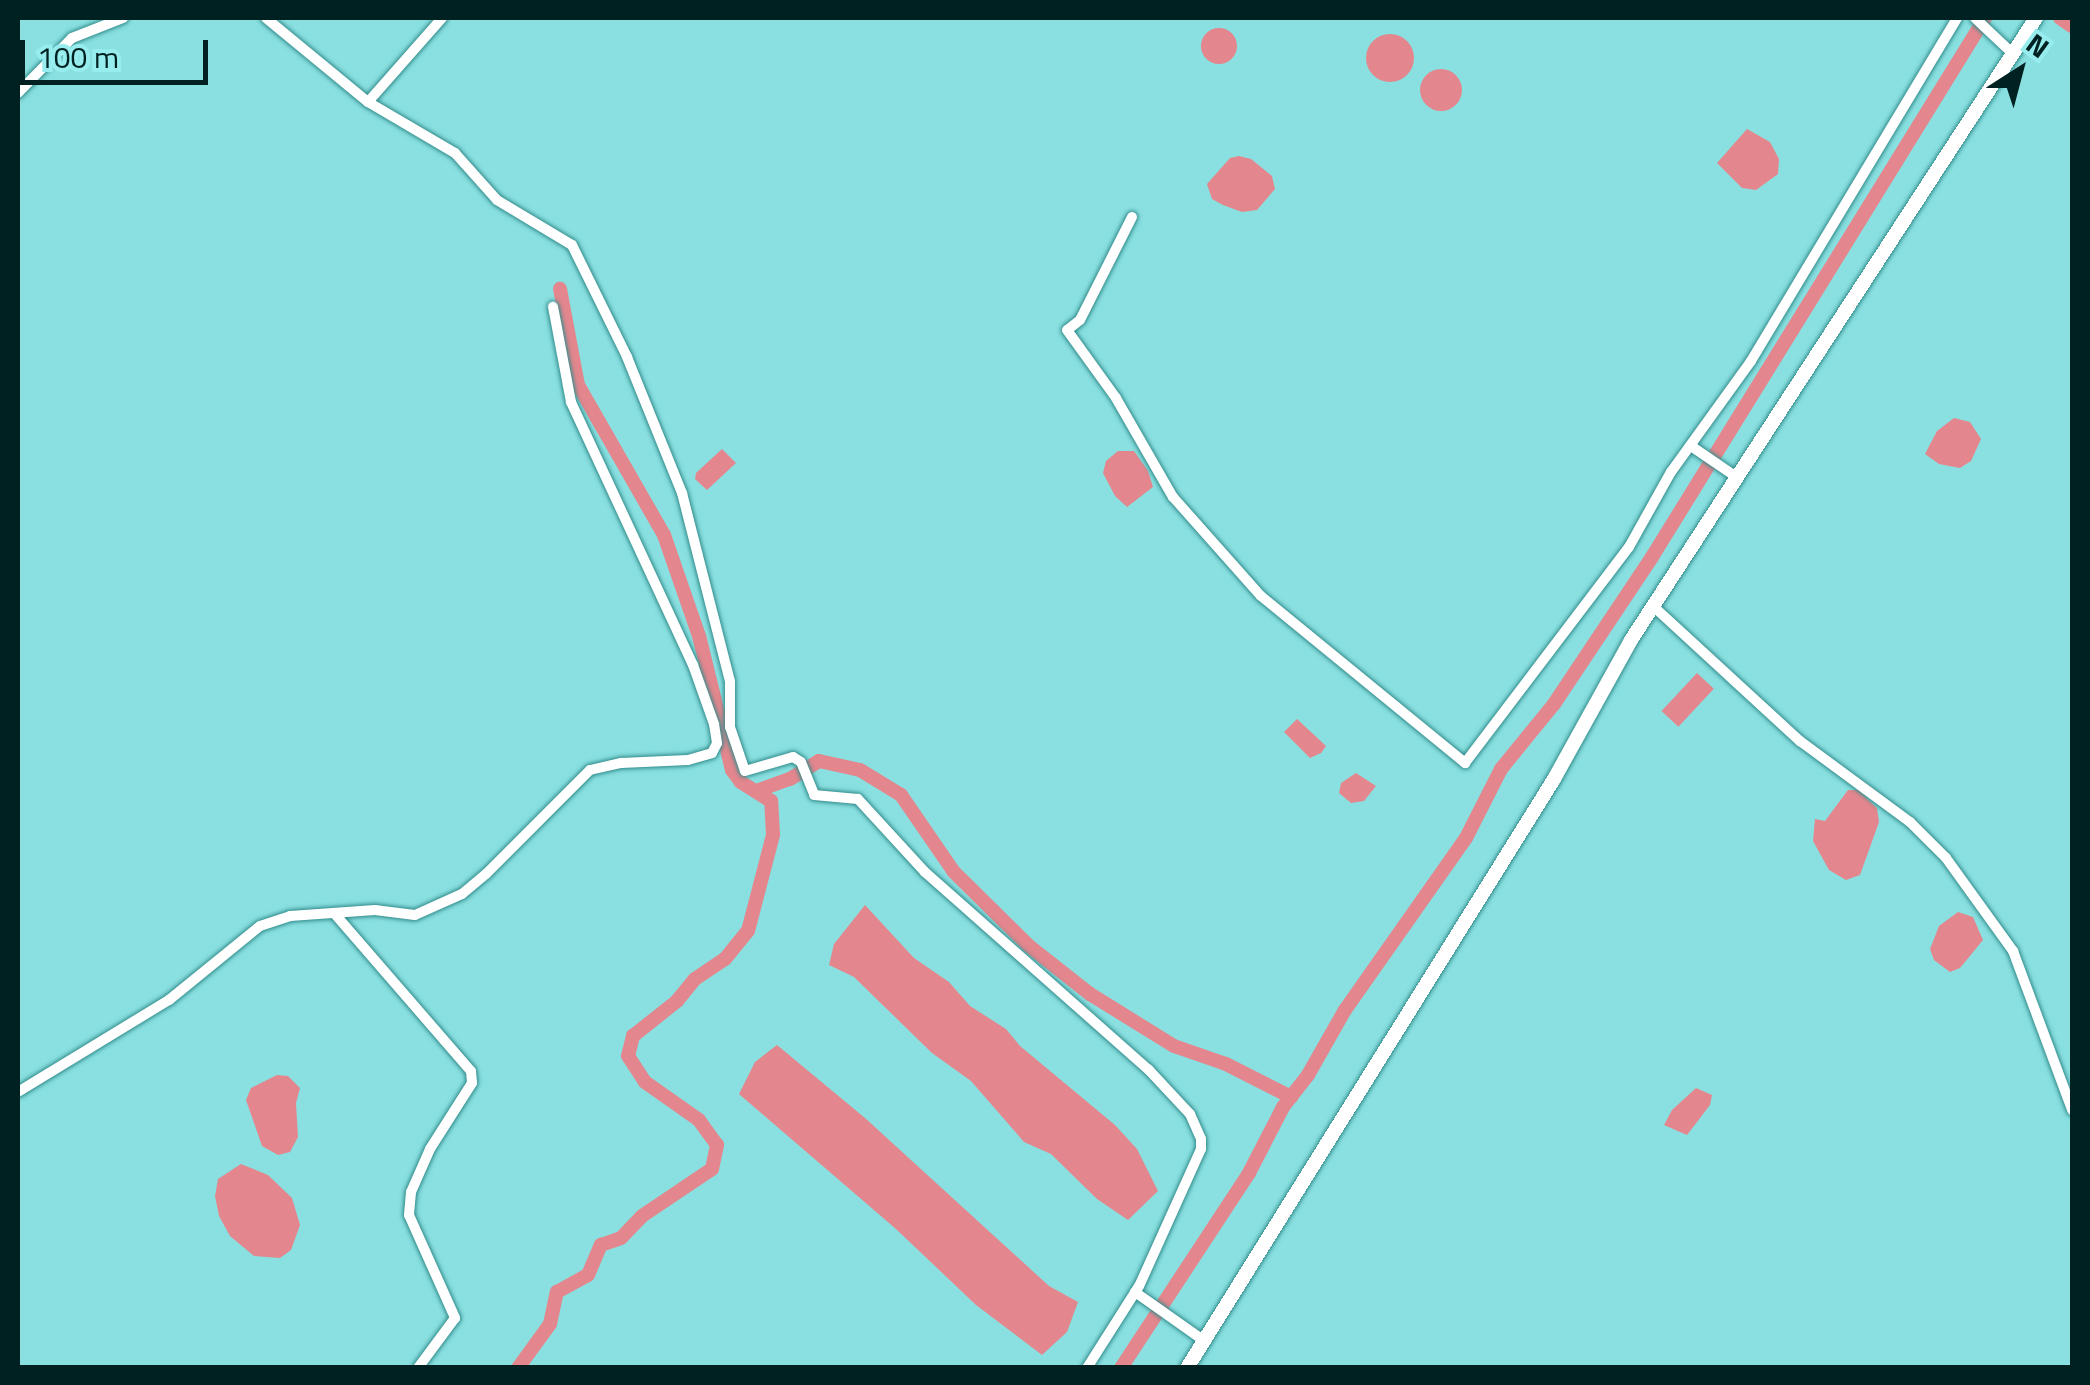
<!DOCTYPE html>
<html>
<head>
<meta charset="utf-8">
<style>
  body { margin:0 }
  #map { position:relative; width:2090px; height:1385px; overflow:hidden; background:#8ae0e0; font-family:"Titillium Web",sans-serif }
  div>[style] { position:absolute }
  .water>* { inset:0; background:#e4868d; transform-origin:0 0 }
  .round { border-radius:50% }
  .canal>* { height:14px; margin:-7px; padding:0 7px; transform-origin:7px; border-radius:7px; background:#e4868d }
  .roads { filter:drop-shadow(0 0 2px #328c8c) drop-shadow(0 0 2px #328c8c) }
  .street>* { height:10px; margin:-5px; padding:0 5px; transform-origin:5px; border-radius:5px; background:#fff }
  .secondary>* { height:14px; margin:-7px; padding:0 7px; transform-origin:7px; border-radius:7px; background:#fff }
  span { translate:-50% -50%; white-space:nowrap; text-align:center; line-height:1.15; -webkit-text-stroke:8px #97eded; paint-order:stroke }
  .frame { position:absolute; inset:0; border:20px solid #002121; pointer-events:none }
  .north { position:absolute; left:1970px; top:20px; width:100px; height:100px; -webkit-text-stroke:8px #97eded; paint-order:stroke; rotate:36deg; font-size:28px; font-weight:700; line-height:40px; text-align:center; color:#002121 }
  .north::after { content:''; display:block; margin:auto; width:35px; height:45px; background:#002121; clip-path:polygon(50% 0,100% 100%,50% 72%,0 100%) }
  .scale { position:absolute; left:20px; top:40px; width:188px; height:45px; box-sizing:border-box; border:5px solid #002121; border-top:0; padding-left:12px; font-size:30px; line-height:35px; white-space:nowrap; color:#002121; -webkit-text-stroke:8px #97eded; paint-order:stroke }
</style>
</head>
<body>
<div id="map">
  <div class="water">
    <div class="round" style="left:1201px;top:28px;width:36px;height:36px"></div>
    <div class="round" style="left:1366px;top:34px;width:48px;height:48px"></div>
    <div class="round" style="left:1420px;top:69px;width:42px;height:42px"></div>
    <div style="clip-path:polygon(1747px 129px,1770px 142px,1779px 159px,1778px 174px,1756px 190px,1742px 188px,1717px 163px)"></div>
    <div style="clip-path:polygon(1239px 156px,1251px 159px,1272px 176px,1275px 189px,1257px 210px,1242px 212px,1223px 205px,1212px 199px,1207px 184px,1230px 158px)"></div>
    <div style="clip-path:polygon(1954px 418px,1970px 422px,1981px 439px,1971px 461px,1960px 468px,1939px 464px,1925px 454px,1937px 431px)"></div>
    <div style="clip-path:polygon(722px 449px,736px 463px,707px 490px,695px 479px,696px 473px)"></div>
    <div style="clip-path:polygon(1118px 451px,1134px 451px,1148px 471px,1153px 487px,1127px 507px,1115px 496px,1103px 473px,1106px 461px)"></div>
    <div style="left:1697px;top:673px;width:23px;height:52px;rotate:43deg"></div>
    <div style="clip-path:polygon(1297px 719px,1326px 746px,1321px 753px,1310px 758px,1284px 732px)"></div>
    <div style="clip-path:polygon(1356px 773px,1376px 786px,1364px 801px,1351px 803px,1339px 793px,1341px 783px)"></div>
    <div style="clip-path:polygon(1848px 790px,1858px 790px,1877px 808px,1879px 822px,1860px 875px,1846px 880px,1829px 870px,1813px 841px,1815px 819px,1825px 821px)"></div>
    <div style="clip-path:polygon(865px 905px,914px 958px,949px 982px,970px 1006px,1006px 1029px,1020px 1046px,1115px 1125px,1137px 1149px,1158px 1191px,1128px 1220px,1097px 1199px,1051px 1154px,1024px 1142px,971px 1081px,932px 1053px,854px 977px,829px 965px,834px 944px)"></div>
    <div style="clip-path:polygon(1958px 912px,1973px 917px,1983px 940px,1960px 968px,1950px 972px,1934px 960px,1930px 949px,1939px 926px)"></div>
    <div style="clip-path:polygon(777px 1045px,865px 1118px,1049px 1286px,1078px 1302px,1067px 1332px,1042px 1355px,976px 1305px,896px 1229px,739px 1094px,755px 1062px)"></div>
    <div style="clip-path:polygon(277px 1075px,288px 1076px,300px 1088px,296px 1103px,298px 1137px,290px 1152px,278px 1155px,262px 1146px,246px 1100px,251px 1088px)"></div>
    <div style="clip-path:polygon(1696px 1088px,1712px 1095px,1710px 1105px,1687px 1135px,1664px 1125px,1672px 1110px)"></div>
    <div style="clip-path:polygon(241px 1164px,268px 1175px,292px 1198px,300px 1225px,291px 1250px,280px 1258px,254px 1256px,230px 1236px,219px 1216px,215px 1196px,218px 1179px)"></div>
  </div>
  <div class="canal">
    <div style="left:2060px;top:18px;width:14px;rotate:34deg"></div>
    <div style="left:759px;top:790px;width:33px;rotate:-20deg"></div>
    <div style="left:790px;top:779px;width:34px;rotate:-32deg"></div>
    <div style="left:819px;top:761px;width:42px;rotate:12.4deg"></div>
    <div style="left:860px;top:770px;width:48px;rotate:31.4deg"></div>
    <div style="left:901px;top:795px;width:93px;rotate:55.5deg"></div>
    <div style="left:954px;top:872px;width:105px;rotate:44.6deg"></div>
    <div style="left:1029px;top:946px;width:78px;rotate:38.2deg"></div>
    <div style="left:1090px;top:994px;width:99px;rotate:31.8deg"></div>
    <div style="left:1174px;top:1046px;width:55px;rotate:19.1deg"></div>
    <div style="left:1226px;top:1064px;width:73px;rotate:26.9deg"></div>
    <div style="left:518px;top:1368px;width:54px;rotate:-54deg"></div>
    <div style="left:550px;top:1324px;width:33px;rotate:-78deg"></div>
    <div style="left:557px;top:1292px;width:35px;rotate:-29deg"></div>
    <div style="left:588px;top:1275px;width:33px;rotate:-67deg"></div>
    <div style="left:601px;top:1245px;width:21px;rotate:-19deg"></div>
    <div style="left:621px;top:1238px;width:30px;rotate:-46deg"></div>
    <div style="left:642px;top:1216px;width:84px;rotate:-33.9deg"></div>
    <div style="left:712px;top:1169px;width:25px;rotate:-78deg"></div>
    <div style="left:717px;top:1145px;width:31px;rotate:-126deg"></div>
    <div style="left:699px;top:1120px;width:66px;rotate:-144.9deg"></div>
    <div style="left:645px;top:1082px;width:31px;rotate:-123deg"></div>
    <div style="left:628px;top:1056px;width:21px;rotate:-76deg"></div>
    <div style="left:633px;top:1036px;width:56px;rotate:-38.5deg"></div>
    <div style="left:677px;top:1001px;width:28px;rotate:-51deg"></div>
    <div style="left:695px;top:979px;width:36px;rotate:-34deg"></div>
    <div style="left:725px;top:959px;width:36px;rotate:-51deg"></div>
    <div style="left:748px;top:931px;width:99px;rotate:-75.4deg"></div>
    <div style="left:773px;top:835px;width:34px;rotate:-93deg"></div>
    <div style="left:771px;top:801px;width:36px;rotate:-148deg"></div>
    <div style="left:741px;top:782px;width:15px;rotate:-127deg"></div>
    <div style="left:732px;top:770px;width:138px;rotate:-103.8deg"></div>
    <div style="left:699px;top:636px;width:107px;rotate:-109.1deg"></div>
    <div style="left:664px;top:535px;width:173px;rotate:-119.8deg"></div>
    <div style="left:578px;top:385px;width:98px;rotate:-100.6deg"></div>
    <div style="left:1121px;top:1368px;width:233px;rotate:-56.7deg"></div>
    <div style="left:1249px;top:1173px;width:74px;rotate:-62.7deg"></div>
    <div style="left:1283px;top:1107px;width:41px;rotate:-52deg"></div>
    <div style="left:1308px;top:1075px;width:75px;rotate:-60.4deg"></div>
    <div style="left:1345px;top:1010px;width:210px;rotate:-54.9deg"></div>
    <div style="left:1466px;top:838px;width:77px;rotate:-63.1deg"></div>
    <div style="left:1501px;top:769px;width:84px;rotate:-50.8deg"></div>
    <div style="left:1554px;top:704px;width:177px;rotate:-56.3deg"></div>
    <div style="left:1652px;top:557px;width:634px;rotate:-58.29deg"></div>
  </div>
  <div class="roads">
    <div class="street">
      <div style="left:266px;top:18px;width:132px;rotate:39.5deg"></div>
      <div style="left:368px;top:102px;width:101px;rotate:30.4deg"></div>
      <div style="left:455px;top:153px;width:63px;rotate:48.2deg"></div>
      <div style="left:497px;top:200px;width:87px;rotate:31deg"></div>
      <div style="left:572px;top:245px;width:125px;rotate:63.8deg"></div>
      <div style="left:627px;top:357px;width:147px;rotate:68deg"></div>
      <div style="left:682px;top:493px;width:194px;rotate:75.7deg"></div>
      <div style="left:730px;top:681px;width:46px;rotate:90deg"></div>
      <div style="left:730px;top:727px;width:46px;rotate:71.2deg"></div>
      <div style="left:745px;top:771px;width:50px;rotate:-16.3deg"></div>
      <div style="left:793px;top:757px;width:9px;rotate:32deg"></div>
      <div style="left:801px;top:762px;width:35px;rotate:68deg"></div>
      <div style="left:814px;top:795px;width:44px;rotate:5.2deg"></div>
      <div style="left:858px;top:799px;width:99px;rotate:47.5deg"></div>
      <div style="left:925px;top:872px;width:298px;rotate:41.5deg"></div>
      <div style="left:1148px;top:1069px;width:62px;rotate:47deg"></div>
      <div style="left:1190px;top:1114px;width:27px;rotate:66deg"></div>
      <div style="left:1201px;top:1139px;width:10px;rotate:90deg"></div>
      <div style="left:1201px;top:1149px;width:150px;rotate:114.3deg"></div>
      <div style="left:1139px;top:1286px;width:97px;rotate:122.4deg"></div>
      <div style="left:1975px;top:18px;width:51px;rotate:43.4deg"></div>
      <div style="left:18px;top:93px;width:77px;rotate:-45.5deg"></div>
      <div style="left:72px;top:38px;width:55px;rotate:-21.4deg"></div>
      <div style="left:368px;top:102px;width:112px;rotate:-48.6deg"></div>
      <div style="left:1132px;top:217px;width:115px;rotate:116.8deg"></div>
      <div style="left:1080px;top:320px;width:16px;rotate:142deg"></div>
      <div style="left:1067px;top:330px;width:84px;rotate:54.2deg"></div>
      <div style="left:1116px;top:398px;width:114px;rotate:60.1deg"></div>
      <div style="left:1173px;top:497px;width:132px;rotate:48.4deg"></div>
      <div style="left:1261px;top:596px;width:264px;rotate:39.3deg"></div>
      <div style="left:1465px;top:763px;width:271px;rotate:-52.8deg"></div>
      <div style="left:1629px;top:547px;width:86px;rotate:-60.8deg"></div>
      <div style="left:1671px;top:472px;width:137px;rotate:-54.2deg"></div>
      <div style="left:1751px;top:361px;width:400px;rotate:-59deg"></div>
      <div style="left:1691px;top:446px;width:53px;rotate:34.3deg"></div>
      <div style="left:1653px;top:606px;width:200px;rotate:42.6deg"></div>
      <div style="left:1800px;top:741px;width:137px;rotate:36.4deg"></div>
      <div style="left:1910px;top:822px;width:51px;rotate:45deg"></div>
      <div style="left:1946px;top:858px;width:115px;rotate:54.2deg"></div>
      <div style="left:2013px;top:951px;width:170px;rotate:69.6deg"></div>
      <div style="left:334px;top:913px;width:209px;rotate:49.1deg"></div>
      <div style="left:471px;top:1071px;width:12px;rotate:85deg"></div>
      <div style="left:472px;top:1083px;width:78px;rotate:122.5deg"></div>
      <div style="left:430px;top:1149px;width:47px;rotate:113.8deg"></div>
      <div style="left:411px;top:1192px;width:23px;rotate:95deg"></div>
      <div style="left:409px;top:1215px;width:113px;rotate:65.9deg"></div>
      <div style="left:455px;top:1318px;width:62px;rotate:126.5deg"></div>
      <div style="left:18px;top:1092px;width:177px;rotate:-31.4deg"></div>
      <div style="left:169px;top:1000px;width:117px;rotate:-39.1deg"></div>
      <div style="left:260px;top:926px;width:32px;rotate:-18deg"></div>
      <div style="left:290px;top:916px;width:85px;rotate:-4deg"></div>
      <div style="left:375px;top:910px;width:40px;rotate:7.1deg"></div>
      <div style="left:415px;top:915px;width:51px;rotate:-24.1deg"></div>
      <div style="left:462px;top:894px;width:31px;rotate:-40deg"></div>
      <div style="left:486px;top:874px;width:147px;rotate:-45deg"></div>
      <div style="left:590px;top:770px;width:32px;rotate:-13deg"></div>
      <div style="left:621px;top:763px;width:67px;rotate:-2.6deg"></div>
      <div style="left:688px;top:760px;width:25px;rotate:-16deg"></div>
      <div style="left:712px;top:753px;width:11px;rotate:-63deg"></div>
      <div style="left:717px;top:743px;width:19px;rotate:-99deg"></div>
      <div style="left:714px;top:724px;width:63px;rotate:-109.6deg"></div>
      <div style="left:693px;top:665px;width:290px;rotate:-114.9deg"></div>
      <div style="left:571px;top:402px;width:97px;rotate:-100.7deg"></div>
      <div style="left:1135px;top:1292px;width:83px;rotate:35.2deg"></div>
    </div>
    <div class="secondary">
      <div style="left:1187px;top:1368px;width:694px;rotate:-58.07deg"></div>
      <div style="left:1554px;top:779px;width:159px;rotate:-61deg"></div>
      <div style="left:1631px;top:640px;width:742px;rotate:-56.93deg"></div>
    </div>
  </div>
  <div class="frame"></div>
  <div class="north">N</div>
  <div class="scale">100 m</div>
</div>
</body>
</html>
